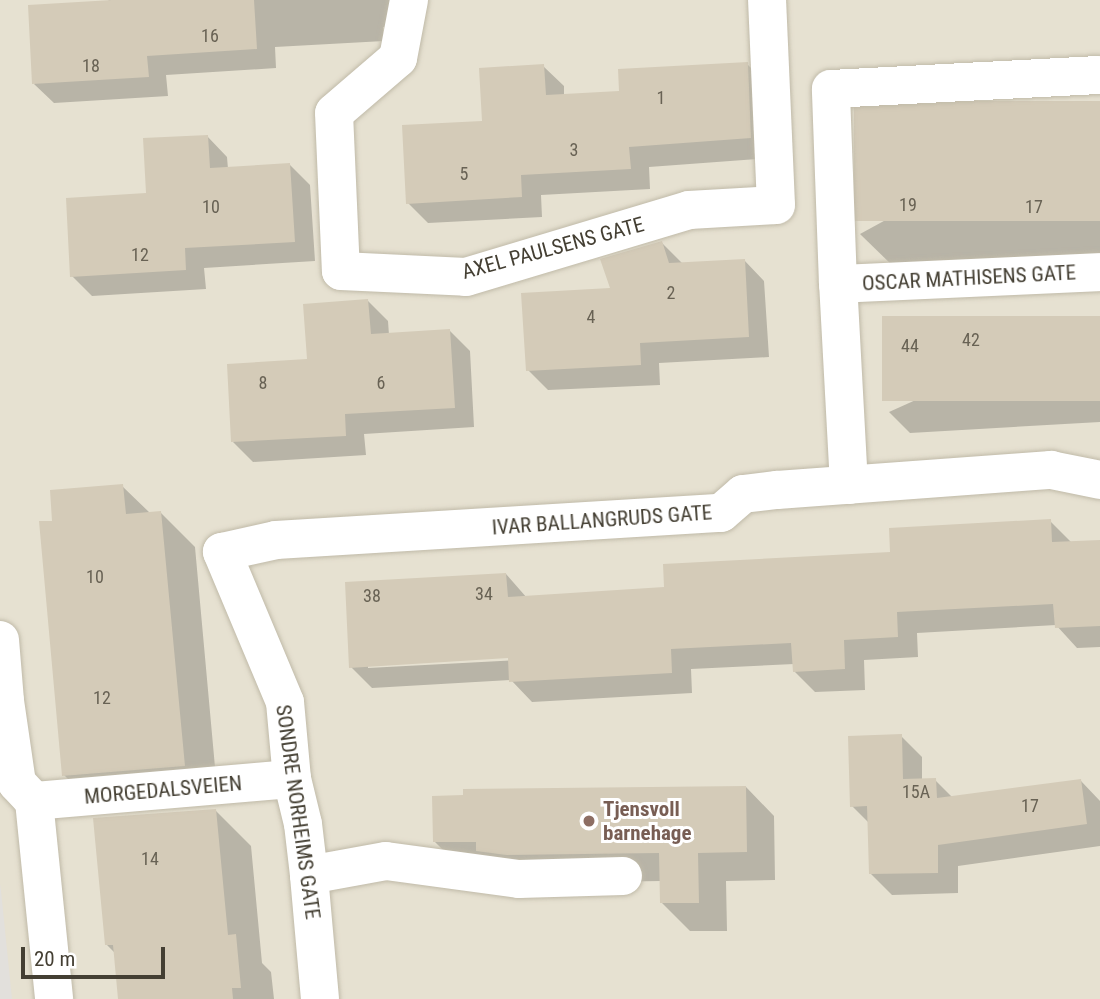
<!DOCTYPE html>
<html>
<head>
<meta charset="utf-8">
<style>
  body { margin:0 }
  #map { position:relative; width:1100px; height:999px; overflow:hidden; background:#f2efe3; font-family:"Roboto Condensed",sans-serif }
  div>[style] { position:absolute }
  .residential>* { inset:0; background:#e6e1d1; transform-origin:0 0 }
  .parking>* { inset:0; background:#e2e0dc }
  .shadow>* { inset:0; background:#0003 }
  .building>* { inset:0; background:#d4cbb8; transform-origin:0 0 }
  .roads { filter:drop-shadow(0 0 2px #c0baa8) drop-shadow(0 0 2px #c0baa8) }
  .minor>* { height:38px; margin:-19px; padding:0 19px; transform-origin:19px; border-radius:19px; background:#fff }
  .dots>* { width:19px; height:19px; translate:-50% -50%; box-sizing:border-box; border:4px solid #fff; border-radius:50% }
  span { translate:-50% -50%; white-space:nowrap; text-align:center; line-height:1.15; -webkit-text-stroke:6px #fff; paint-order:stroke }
  .number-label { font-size:18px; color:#686254 }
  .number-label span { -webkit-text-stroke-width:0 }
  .street-label { font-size:21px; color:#443f33 }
  .education-label { font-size:21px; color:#785e54; font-weight:700 }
  .left { translate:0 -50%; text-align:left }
  .scale { position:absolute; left:21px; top:947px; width:144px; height:32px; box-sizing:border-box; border:4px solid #443f33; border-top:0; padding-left:9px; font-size:21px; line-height:24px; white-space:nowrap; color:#443f33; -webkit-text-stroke:5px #fff; paint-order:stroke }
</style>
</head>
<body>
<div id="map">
  <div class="residential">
    <div style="left:0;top:0;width:1100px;height:999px"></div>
  </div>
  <div class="parking">
    <div style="clip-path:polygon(0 884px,1px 891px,12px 999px,0 999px)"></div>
  </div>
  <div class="shadow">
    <div style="clip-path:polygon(109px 0,404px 0,404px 26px,383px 27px,384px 41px,275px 47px,276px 68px,166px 75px,168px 96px,54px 103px,34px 84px)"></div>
    <div style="clip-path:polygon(747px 64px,768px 85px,771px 158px,649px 167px,650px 189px,541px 195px,542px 217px,428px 223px,408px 203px,484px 123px,543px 66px,564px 86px,564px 96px,621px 93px)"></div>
    <div style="clip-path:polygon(1100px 103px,1100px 258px,896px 269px,860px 234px)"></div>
    <div style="clip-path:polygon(207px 136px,227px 157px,228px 169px,290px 165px,310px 185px,315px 261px,204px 268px,206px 289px,92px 296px,72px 276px)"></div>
    <div style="clip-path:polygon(662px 243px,683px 264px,744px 260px,764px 281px,769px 357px,659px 363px,660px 385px,548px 390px,528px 370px)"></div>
    <div style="clip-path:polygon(368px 301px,388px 321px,389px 335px,450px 331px,470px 351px,474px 427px,364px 434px,366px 455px,253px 462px,233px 442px)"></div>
    <div style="clip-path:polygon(1100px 317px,1100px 422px,910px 433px,889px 412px)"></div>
    <div style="clip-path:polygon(122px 486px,150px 513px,160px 512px,195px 547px,218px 800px,98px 809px,64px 775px,53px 522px)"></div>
    <div style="clip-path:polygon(evenodd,1050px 521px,1071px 542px,1100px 541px,1100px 647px,1077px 648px,1056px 625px,917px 633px,918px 657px,864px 660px,865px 690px,815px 692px,794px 671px,794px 664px,691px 669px,692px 693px,532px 702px,511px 680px,372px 688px,351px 667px,506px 574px,527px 598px,666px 588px,892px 553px,1050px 521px,516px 656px,517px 660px,368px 668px,368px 665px,516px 656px)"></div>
    <div style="clip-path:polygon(901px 736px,922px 757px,922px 780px,935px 780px,953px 798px,1081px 781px,1100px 801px,1100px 846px,958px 866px,958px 893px,892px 895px,871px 874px,870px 824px,852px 806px)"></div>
    <div style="clip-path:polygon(746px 787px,774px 816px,775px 880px,726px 881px,727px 931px,690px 931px,662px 903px,661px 881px,536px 883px,463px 870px,434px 841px)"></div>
    <div style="clip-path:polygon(215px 810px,251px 846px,262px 963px,271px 972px,274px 999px,120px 999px,116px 954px,107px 945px)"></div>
  </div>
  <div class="building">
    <div style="clip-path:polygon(112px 0,254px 0,257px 49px,147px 56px,149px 77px,32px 84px,28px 5px)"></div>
    <div style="clip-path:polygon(748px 62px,751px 138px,629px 147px,631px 169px,521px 175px,522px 197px,406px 204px,402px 125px,482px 121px,479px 68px,544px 64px,546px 95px,619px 91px,618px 69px)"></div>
    <div style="left:1100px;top:101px;width:120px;height:246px;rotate:90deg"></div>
    <div style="clip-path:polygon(208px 135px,210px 168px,290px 163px,295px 242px,185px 248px,186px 270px,70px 277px,66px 198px,146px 193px,143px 138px)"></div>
    <div style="clip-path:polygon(662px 241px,669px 263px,745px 259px,749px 337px,640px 343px,641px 365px,526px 371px,521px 293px,610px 288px,600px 259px)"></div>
    <div style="clip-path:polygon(368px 299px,371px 334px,450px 329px,455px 408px,345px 414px,346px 436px,231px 442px,227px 364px,307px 359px,303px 304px)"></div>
    <div style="left:1100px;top:316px;width:85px;height:218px;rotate:90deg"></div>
    <div style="clip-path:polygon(123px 484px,126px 514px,161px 511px,185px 766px,62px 776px,39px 521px,52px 521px,50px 490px)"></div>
    <div style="clip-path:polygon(1051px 519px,1052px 542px,1100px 540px,1100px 626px,1055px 628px,1053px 604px,897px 612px,898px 637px,844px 640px,845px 669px,793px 672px,791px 643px,671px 649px,672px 673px,509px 682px,508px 658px,349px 668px,345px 582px,506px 573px,508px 597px,664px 587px,663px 564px,890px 552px,889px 528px)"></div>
    <div style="clip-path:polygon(902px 734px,903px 779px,936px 778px,937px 798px,1081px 779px,1087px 824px,938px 845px,938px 873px,869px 874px,867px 806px,850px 807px,848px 736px)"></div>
    <div style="clip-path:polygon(746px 786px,747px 852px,698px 853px,699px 903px,660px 903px,659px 853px,506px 855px,476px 851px,476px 842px,433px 842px,432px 796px,463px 795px,463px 789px)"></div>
    <div style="clip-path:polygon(216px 809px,228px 935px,236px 934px,241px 988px,232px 988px,233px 999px,118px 999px,113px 945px,105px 945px,93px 818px)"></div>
  </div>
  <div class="roads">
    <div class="minor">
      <div style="left:409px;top:0;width:59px;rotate:100.7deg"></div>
      <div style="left:398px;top:58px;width:84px;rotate:139.3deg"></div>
      <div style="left:334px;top:113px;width:158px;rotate:87.5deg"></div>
      <div style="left:341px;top:271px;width:125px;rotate:2.7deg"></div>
      <div style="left:466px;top:277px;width:233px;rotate:-16.7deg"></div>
      <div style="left:689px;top:210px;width:87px;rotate:-3.3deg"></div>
      <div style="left:776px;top:205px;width:205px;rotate:-92.5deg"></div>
      <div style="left:838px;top:284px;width:262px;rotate:-2.6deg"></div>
      <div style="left:849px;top:485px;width:201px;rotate:-93.1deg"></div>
      <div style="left:838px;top:284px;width:195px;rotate:-92.1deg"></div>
      <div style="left:831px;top:89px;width:269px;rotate:-3deg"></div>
      <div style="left:0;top:640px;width:61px;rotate:85.3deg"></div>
      <div style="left:5px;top:701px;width:83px;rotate:81.7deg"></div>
      <div style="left:17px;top:783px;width:25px;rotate:47deg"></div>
      <div style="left:34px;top:801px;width:259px;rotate:-4.9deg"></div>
      <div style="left:34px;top:801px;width:199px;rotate:84.2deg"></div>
      <div style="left:309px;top:875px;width:78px;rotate:-10.3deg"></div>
      <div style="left:386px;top:861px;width:134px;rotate:7.7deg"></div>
      <div style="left:519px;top:879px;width:104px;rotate:-1.7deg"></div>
      <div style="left:320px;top:999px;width:124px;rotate:-95.1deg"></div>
      <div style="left:309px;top:875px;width:51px;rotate:-96.7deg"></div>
      <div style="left:303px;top:824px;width:46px;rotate:-103.7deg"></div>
      <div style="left:292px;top:779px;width:77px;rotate:-95.2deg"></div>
      <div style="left:285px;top:702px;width:163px;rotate:-112.8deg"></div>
      <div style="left:222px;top:552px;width:55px;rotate:-12.5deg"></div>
      <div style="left:276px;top:540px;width:446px;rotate:-3.5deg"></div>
      <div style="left:721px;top:513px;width:29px;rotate:-41deg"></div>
      <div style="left:743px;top:494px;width:34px;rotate:-7deg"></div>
      <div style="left:777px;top:490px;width:275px;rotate:-4.2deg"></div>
      <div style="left:1051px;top:470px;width:50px;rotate:11.5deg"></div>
    </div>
  </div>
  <div class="dots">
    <div style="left:589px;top:821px;background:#8d6e63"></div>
  </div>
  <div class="number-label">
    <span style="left:210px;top:36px">16</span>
    <span style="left:91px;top:66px">18</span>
    <span style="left:661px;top:98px">1</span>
    <span style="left:574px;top:150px">3</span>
    <span style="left:464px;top:174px">5</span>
    <span style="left:908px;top:205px">19</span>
    <span style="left:211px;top:207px">10</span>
    <span style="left:1034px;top:207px">17</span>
    <span style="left:140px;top:255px">12</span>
    <span style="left:671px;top:293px">2</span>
    <span style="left:591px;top:317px">4</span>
    <span style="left:971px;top:340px">42</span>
    <span style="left:910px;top:346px">44</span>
    <span style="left:263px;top:383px">8</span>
    <span style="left:381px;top:383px">6</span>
    <span style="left:95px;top:577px">10</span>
    <span style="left:484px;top:594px">34</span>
    <span style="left:372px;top:596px">38</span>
    <span style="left:102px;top:698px">12</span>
    <span style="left:916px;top:792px">15A</span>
    <span style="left:1030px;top:806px">17</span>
    <span style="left:150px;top:859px">14</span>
  </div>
  <div class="street-label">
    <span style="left:553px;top:248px;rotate:-15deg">AXEL PAULSENS GATE</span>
    <span style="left:969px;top:278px;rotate:-3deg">OSCAR MATHISENS GATE</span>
    <span style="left:602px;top:520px;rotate:-4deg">IVAR BALLANGRUDS GATE</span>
    <span style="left:163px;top:790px;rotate:-5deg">MORGEDALSVEIEN</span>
    <span style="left:298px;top:812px;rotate:82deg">SONDRE NORHEIMS GATE</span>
  </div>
  <div class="education-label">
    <span class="left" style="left:603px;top:821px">Tjensvoll<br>barnehage</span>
  </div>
  <div class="scale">20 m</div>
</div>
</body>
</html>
